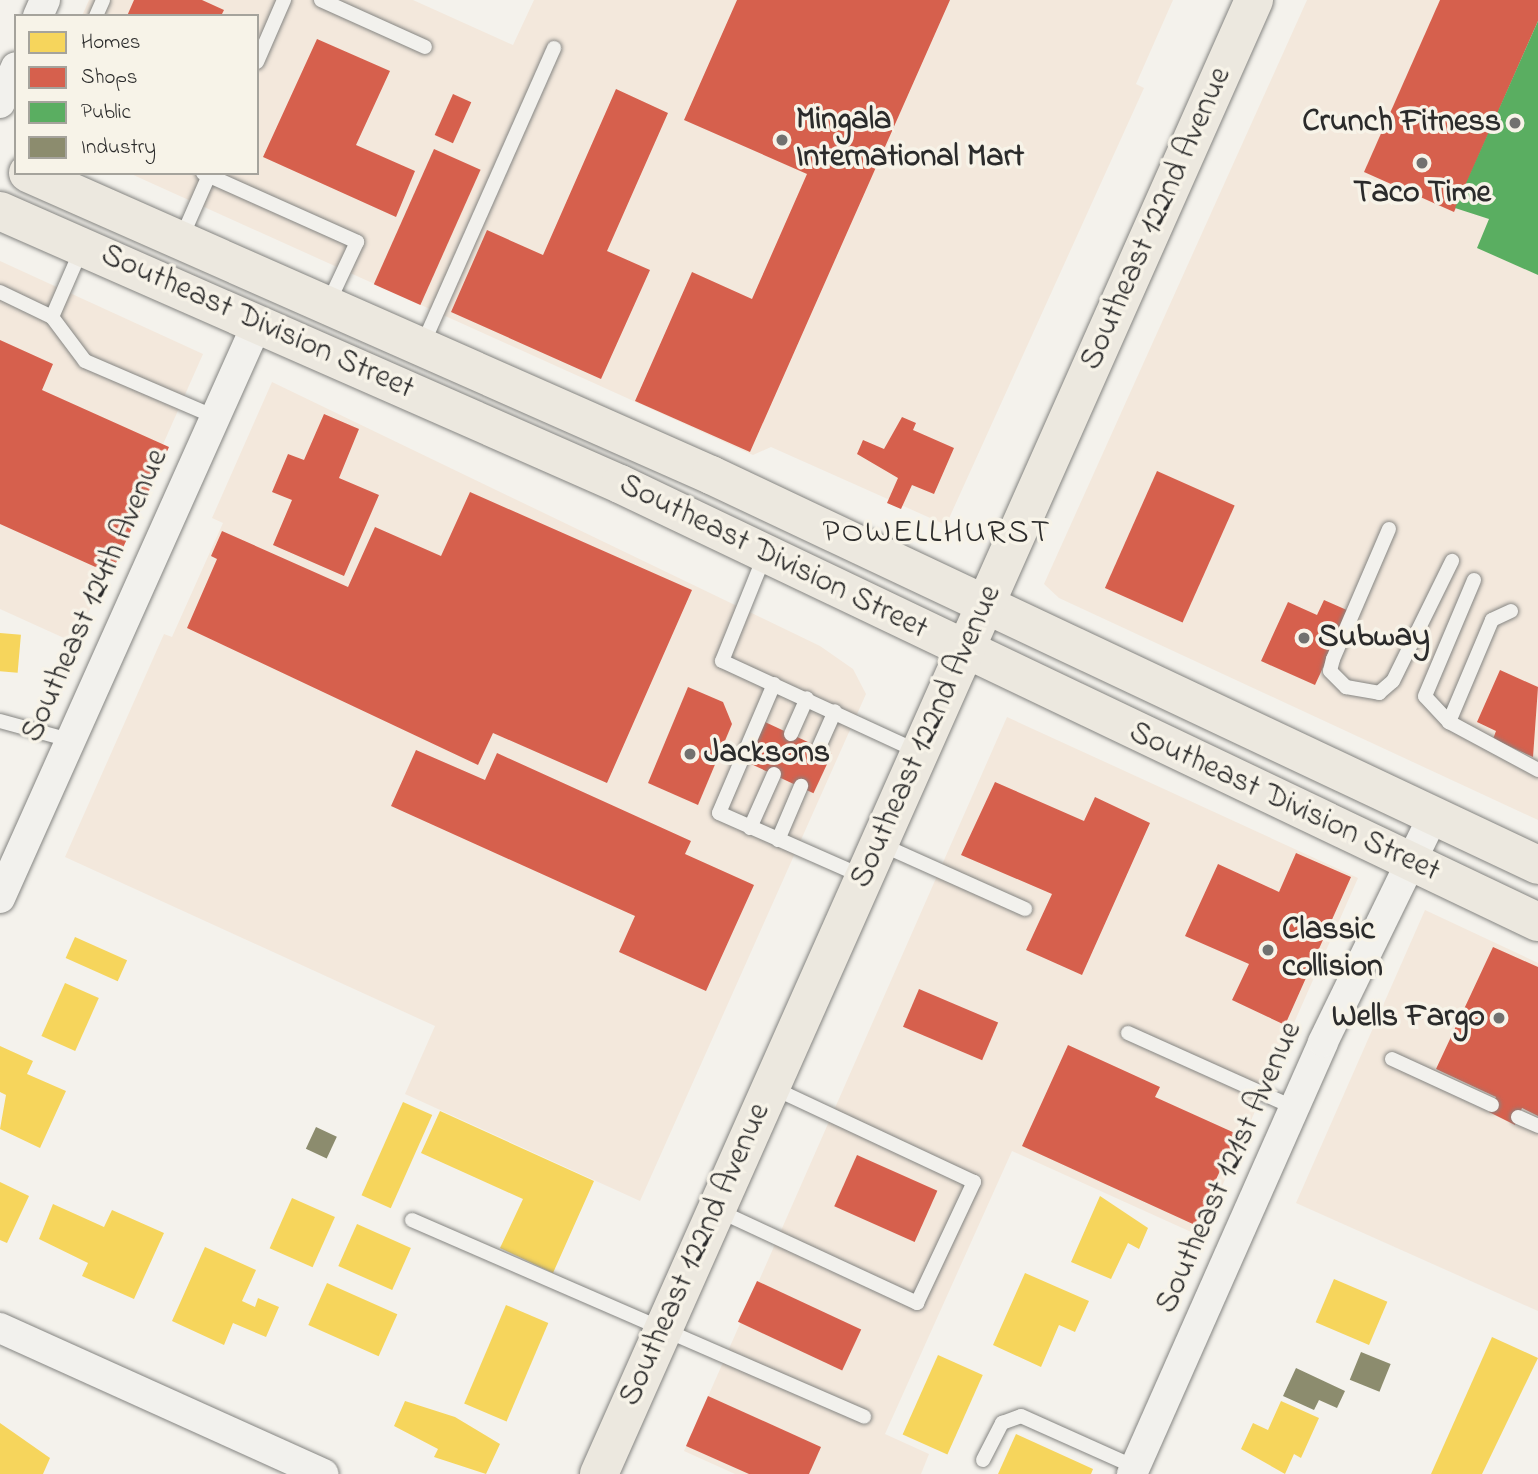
<!DOCTYPE html>
<html>
<head>
<meta charset="utf-8">
<style>
  body { margin:0 }
  #map { position:relative; width:1538px; height:1474px; overflow:hidden; background:#f4f2ec; font-family:"Indie Flower",sans-serif }
  div>[style] { position:absolute }
  .built>* { inset:0; background:#f3e8dc }
  .homes>* { inset:0; background:#f6d55c; transform-origin:0 0 }
  .shops>* { inset:0; background:#d6604d; transform-origin:0 0 }
  .public>* { inset:0; background:#5aae61 }
  .industry>* { inset:0; background:#8c8c6e; transform-origin:0 0 }
  .roads { filter:drop-shadow(0 0 2px #858582) drop-shadow(0 0 2px #858582) }
  .service>* { height:14px; margin:-7px; padding:0 7px; transform-origin:7px; border-radius:7px; background:#f2f1ed }
  .minor>* { height:30px; margin:-15px; padding:0 15px; transform-origin:15px; border-radius:15px; background:#f2f1ed }
  .primary>* { height:38px; margin:-19px; padding:0 19px; transform-origin:19px; border-radius:19px; background:#ece8df }
  .dots>* { width:19px; height:19px; translate:-50% -50%; box-sizing:border-box; border:4px solid #f7f3e8; border-radius:50% }
  span { translate:-50% -50%; white-space:nowrap; text-align:center; line-height:1.15; -webkit-text-stroke:7px #f7f3e8; paint-order:stroke }
  .poi-label { font-size:32px; color:#2b2b2b; font-weight:700 }
  .left { translate:0 -50%; text-align:left }
  .right { translate:-100% -50%; text-align:right }
  .street-label { font-size:32px; color:#2b2b2b }
  .neighbourhood-label { font-size:33px; color:#2b2b2b; letter-spacing:2px }
  .legend { position:absolute; left:14px; top:14px; width:245px; height:161px; box-sizing:border-box; background:#f7f3e8; border:2px solid #a5a39c; margin:0; padding:9px 12px; list-style:none; font-size:21px; color:#2b2b2b }
  .legend li { display:flex; align-items:center; gap:14px; height:35px }
  .legend b { width:35px; border:2px solid #a5a39c }
</style>
</head>
<body>
<div id="map">
  <div class="built">
    <div style="clip-path:polygon(89px 0,413px 0,513px 45px,534px 0,1173px 0,1136px 84px,1144px 88px,946px 525px,771px 447px,753px 455px,129px 173px,257px 173px,257px 16px,82px 16px)"></div>
    <div style="clip-path:polygon(1307px 0,1538px 0,1538px 820px,1059px 598px,1044px 584px)"></div>
    <div style="clip-path:polygon(0 261px,203px 354px,75px 643px,0 609px)"></div>
    <div style="clip-path:polygon(272px 382px,820px 646px,853px 669px,866px 694px,640px 1201px,405px 1094px,435px 1026px,65px 857px,164px 634px,172px 637px,223px 523px,212px 518px)"></div>
    <div style="clip-path:polygon(1007px 717px,1358px 878px,1200px 1236px,1012px 1151px,885px 1434px,929px 1454px,921px 1474px,735px 1474px,684px 1451px)"></div>
    <div style="clip-path:polygon(1425px 910px,1538px 963px,1538px 1311px,1296px 1203px)"></div>
  </div>
  <div class="homes">
    <div style="left:0;top:633px;width:21px;height:38px;rotate:5deg"></div>
    <div style="left:75px;top:937px;width:57px;height:23px;rotate:24deg"></div>
    <div style="left:65px;top:983px;width:37px;height:58px;rotate:24deg"></div>
    <div style="clip-path:polygon(0 1046px,33px 1061px,27px 1074px,66px 1091px,40px 1148px,0 1129px,6px 1095px,0 1092px)"></div>
    <div style="left:403px;top:1102px;width:32px;height:102px;rotate:24deg"></div>
    <div style="clip-path:polygon(440px 1111px,594px 1181px,553px 1273px,500px 1248px,523px 1199px,421px 1153px)"></div>
    <div style="clip-path:polygon(0 1182px,29px 1196px,7px 1243px,0 1240px)"></div>
    <div style="clip-path:polygon(1100px 1196px,1148px 1228px,1139px 1249px,1128px 1243px,1111px 1279px,1071px 1262px)"></div>
    <div style="left:292px;top:1198px;width:47px;height:55px;rotate:24deg"></div>
    <div style="clip-path:polygon(53px 1204px,104px 1227px,112px 1210px,164px 1233px,134px 1299px,82px 1276px,88px 1263px,39px 1239px)"></div>
    <div style="left:357px;top:1224px;width:59px;height:46px;rotate:24deg"></div>
    <div style="clip-path:polygon(205px 1247px,256px 1270px,242px 1301px,255px 1307px,258px 1298px,279px 1307px,266px 1337px,233px 1323px,224px 1345px,172px 1321px)"></div>
    <div style="clip-path:polygon(1025px 1273px,1089px 1301px,1075px 1332px,1059px 1325px,1041px 1367px,993px 1345px)"></div>
    <div style="left:1334px;top:1279px;width:58px;height:47px;rotate:23deg"></div>
    <div style="left:327px;top:1283px;width:77px;height:46px;rotate:24deg"></div>
    <div style="left:506px;top:1305px;width:46px;height:107px;rotate:23deg"></div>
    <div style="clip-path:polygon(1492px 1337px,1538px 1358px,1482px 1474px,1431px 1474px)"></div>
    <div style="left:938px;top:1355px;width:49px;height:87px;rotate:24deg"></div>
    <div style="clip-path:polygon(405px 1401px,455px 1417px,500px 1444px,486px 1474px,434px 1457px,438px 1449px,394px 1426px)"></div>
    <div style="clip-path:polygon(1281px 1401px,1319px 1418px,1301px 1458px,1294px 1454px,1285px 1474px,1241px 1449px,1253px 1423px,1268px 1430px)"></div>
    <div style="clip-path:polygon(0 1423px,50px 1458px,43px 1474px,0 1474px)"></div>
    <div style="clip-path:polygon(1016px 1434px,1093px 1469px,1091px 1474px,998px 1474px)"></div>
  </div>
  <div class="shops">
    <div style="clip-path:polygon(134px 0,202px 0,224px 10px,221px 16px,127px 16px)"></div>
    <div style="clip-path:polygon(737px 0,950px 0,750px 452px,635px 401px,692px 272px,752px 299px,807px 174px,684px 120px)"></div>
    <div style="clip-path:polygon(1440px 0,1538px 0,1538px 21px,1454px 212px,1364px 172px)"></div>
    <div style="clip-path:polygon(317px 39px,390px 71px,356px 145px,415px 171px,396px 217px,263px 157px)"></div>
    <div style="clip-path:polygon(616px 89px,668px 113px,607px 251px,650px 270px,601px 379px,451px 312px,487px 230px,543px 255px)"></div>
    <div style="left:453px;top:94px;width:20px;height:45px;rotate:24deg"></div>
    <div style="left:434px;top:149px;width:51px;height:148px;rotate:24deg"></div>
    <div style="clip-path:polygon(0 340px,53px 364px,42px 390px,169px 447px,111px 574px,0 524px)"></div>
    <div style="clip-path:polygon(324px 414px,359px 429px,339px 478px,379px 495px,344px 576px,273px 545px,292px 500px,272px 492px,288px 454px,304px 460px)"></div>
    <div style="clip-path:polygon(902px 417px,916px 423px,913px 430px,954px 448px,934px 494px,912px 485px,901px 509px,887px 503px,898px 478px,857px 454px,863px 440px,884px 449px)"></div>
    <div style="left:1157px;top:471px;width:85px;height:128px;rotate:24deg"></div>
    <div style="clip-path:polygon(470px 492px,692px 590px,607px 783px,493px 733px,478px 765px,187px 628px,217px 559px,211px 556px,222px 531px,348px 587px,375px 527px,441px 556px)"></div>
    <div style="clip-path:polygon(1324px 600px,1349px 611px,1315px 685px,1261px 661px,1288px 602px,1317px 615px)"></div>
    <div style="clip-path:polygon(1500px 670px,1538px 687px,1533px 757px,1493px 739px,1496px 731px,1477px 722px)"></div>
    <div style="clip-path:polygon(688px 687px,723px 702px,732px 724px,698px 805px,648px 783px)"></div>
    <div style="left:765px;top:722px;width:74px;height:44px;rotate:25deg"></div>
    <div style="clip-path:polygon(416px 750px,485px 780px,497px 753px,691px 841px,685px 854px,754px 885px,706px 991px,619px 952px,635px 916px,391px 806px)"></div>
    <div style="clip-path:polygon(995px 782px,1084px 821px,1095px 797px,1150px 823px,1082px 975px,1026px 950px,1052px 894px,961px 855px)"></div>
    <div style="clip-path:polygon(1296px 853px,1351px 877px,1285px 1025px,1232px 1000px,1249px 964px,1185px 936px,1218px 864px,1279px 892px)"></div>
    <div style="clip-path:polygon(1493px 947px,1538px 967px,1538px 1116px,1522px 1108px,1515px 1125px,1489px 1112px,1496px 1097px,1436px 1069px)"></div>
    <div style="left:919px;top:989px;width:86px;height:41px;rotate:23deg"></div>
    <div style="clip-path:polygon(1068px 1045px,1160px 1087px,1155px 1097px,1237px 1134px,1195px 1225px,1022px 1146px)"></div>
    <div style="left:857px;top:1155px;width:88px;height:56px;rotate:24deg"></div>
    <div style="left:757px;top:1281px;width:115px;height:45px;rotate:25deg"></div>
    <div style="clip-path:polygon(708px 1396px,821px 1447px,809px 1474px,749px 1474px,686px 1446px)"></div>
  </div>
  <div class="public">
    <div style="clip-path:polygon(1538px 21px,1538px 275px,1477px 248px,1489px 219px,1455px 208px)"></div>
  </div>
  <div class="industry">
    <div style="left:316px;top:1127px;width:23px;height:24px;rotate:25deg"></div>
    <div style="left:1361px;top:1352px;width:32px;height:30px;rotate:22deg"></div>
    <div style="clip-path:polygon(1296px 1368px,1345px 1391px,1337px 1408px,1319px 1400px,1314px 1410px,1283px 1396px)"></div>
  </div>
  <div class="roads">
    <div class="service">
      <div style="left:321px;top:0;width:114px;rotate:24.3deg"></div>
      <div style="left:96px;top:16px;width:17px;rotate:-66deg"></div>
      <div style="left:257px;top:62px;width:68px;rotate:-66.5deg"></div>
      <div style="left:203px;top:173px;width:169px;rotate:24.1deg"></div>
      <div style="left:357px;top:242px;width:68px;rotate:115.1deg"></div>
      <div style="left:181px;top:239px;width:72px;rotate:-66.3deg"></div>
      <div style="left:0;top:292px;width:58px;rotate:25.7deg"></div>
      <div style="left:52px;top:317px;width:55px;rotate:53.1deg"></div>
      <div style="left:85px;top:361px;width:142px;rotate:23.3deg"></div>
      <div style="left:52px;top:317px;width:75px;rotate:-66.5deg"></div>
      <div style="left:422px;top:346px;width:326px;rotate:-66.1deg"></div>
      <div style="left:1389px;top:529px;width:142px;rotate:113.3deg"></div>
      <div style="left:1333px;top:659px;width:12px;rotate:104deg"></div>
      <div style="left:1330px;top:671px;width:23px;rotate:45deg"></div>
      <div style="left:1346px;top:687px;width:34px;rotate:10deg"></div>
      <div style="left:1379px;top:693px;width:18px;rotate:-41deg"></div>
      <div style="left:1393px;top:681px;width:134px;rotate:-63.8deg"></div>
      <div style="left:764px;top:557px;width:112px;rotate:112deg"></div>
      <div style="left:722px;top:661px;width:215px;rotate:24.8deg"></div>
      <div style="left:1511px;top:611px;width:21px;rotate:155deg"></div>
      <div style="left:1492px;top:620px;width:111px;rotate:112.9deg"></div>
      <div style="left:1449px;top:722px;width:101px;rotate:28.3deg"></div>
      <div style="left:774px;top:684px;width:140px;rotate:113.1deg"></div>
      <div style="left:719px;top:813px;width:158px;rotate:23.8deg"></div>
      <div style="left:0;top:721px;width:72px;rotate:15.4deg"></div>
      <div style="left:1449px;top:722px;width:35px;rotate:-133deg"></div>
      <div style="left:1425px;top:696px;width:126px;rotate:-67.1deg"></div>
      <div style="left:791px;top:734px;width:39px;rotate:-66deg"></div>
      <div style="left:819px;top:747px;width:39px;rotate:-66deg"></div>
      <div style="left:750px;top:828px;width:59px;rotate:-66deg"></div>
      <div style="left:778px;top:840px;width:59px;rotate:-66.9deg"></div>
      <div style="left:880px;top:844px;width:159px;rotate:24.1deg"></div>
      <div style="left:1128px;top:1033px;width:183px;rotate:24.2deg"></div>
      <div style="left:1392px;top:1059px;width:110px;rotate:24.7deg"></div>
      <div style="left:1518px;top:1117px;width:22px;rotate:24deg"></div>
      <div style="left:717px;top:1210px;width:221px;rotate:24.9deg"></div>
      <div style="left:917px;top:1303px;width:134px;rotate:-64.8deg"></div>
      <div style="left:974px;top:1182px;width:224px;rotate:-154.9deg"></div>
      <div style="left:412px;top:1220px;width:493px;rotate:23.5deg"></div>
      <div style="left:983px;top:1460px;width:42px;rotate:-62.8deg"></div>
      <div style="left:1002px;top:1423px;width:20px;rotate:-20deg"></div>
      <div style="left:1021px;top:1416px;width:125px;rotate:24.1deg"></div>
    </div>
    <div class="minor">
      <div style="left:38px;top:16px;width:17px;rotate:-66deg"></div>
      <div style="left:0;top:103px;width:39px;rotate:-66deg"></div>
      <div style="left:0;top:898px;width:629px;rotate:-65.88deg"></div>
      <div style="left:0;top:1328px;width:355px;rotate:24.3deg"></div>
      <div style="left:1132px;top:1474px;width:472px;rotate:-66.1deg"></div>
      <div style="left:1323px;top:1042px;width:251px;rotate:-64deg"></div>
    </div>
    <div class="primary">
      <div style="left:28px;top:173px;width:747px;rotate:23.85deg"></div>
      <div style="left:711px;top:475px;width:914px;rotate:25.25deg"></div>
      <div style="left:0;top:211px;width:677px;rotate:23.76deg"></div>
      <div style="left:620px;top:484px;width:1017px;rotate:25.51deg"></div>
      <div style="left:599px;top:1474px;width:1613px;rotate:-66.04deg"></div>
    </div>
  </div>
  <div class="dots">
    <div style="left:1515px;top:123px;background:#71716f"></div>
    <div style="left:782px;top:140px;background:#71716f"></div>
    <div style="left:1422px;top:163px;background:#71716f"></div>
    <div style="left:1304px;top:638px;background:#71716f"></div>
    <div style="left:690px;top:754px;background:#71716f"></div>
    <div style="left:1268px;top:950px;background:#71716f"></div>
    <div style="left:1499px;top:1018px;background:#71716f"></div>
  </div>
  <div class="poi-label">
    <span class="left" style="left:796px;top:140px">Mingala<br>International Mart</span>
    <span class="right" style="left:1501px;top:123px">Crunch Fitness</span>
    <span style="left:1422px;top:194px">Taco Time</span>
    <span class="left" style="left:1318px;top:638px">Subway</span>
    <span class="left" style="left:704px;top:754px">Jacksons</span>
    <span class="left" style="left:1282px;top:950px">Classic<br>collision</span>
    <span class="right" style="left:1485px;top:1018px">Wells Fargo</span>
  </div>
  <div class="street-label">
    <span style="left:1157px;top:219px;rotate:-66deg">Southeast 122nd Avenue</span>
    <span style="left:257px;top:323px;rotate:24deg">Southeast Division Street</span>
    <span style="left:773px;top:558px;rotate:26deg">Southeast Division Street</span>
    <span style="left:96px;top:596px;rotate:-66deg">Southeast 124th Avenue</span>
    <span style="left:927px;top:737px;rotate:-66deg">Southeast 122nd Avenue</span>
    <span style="left:1284px;top:803px;rotate:25deg">Southeast Division Street</span>
    <span style="left:1230px;top:1168px;rotate:-66deg">Southeast 121st Avenue</span>
    <span style="left:696px;top:1255px;rotate:-66deg">Southeast 122nd Avenue</span>
  </div>
  <div class="neighbourhood-label">
    <span style="left:937px;top:534px">POWELLHURST</span>
  </div>
  <ul class="legend">
  <li><b style="height:19px;background:#f6d55c"></b>Homes</li>
  <li><b style="height:19px;background:#d6604d"></b>Shops</li>
  <li><b style="height:19px;background:#5aae61"></b>Public</li>
  <li><b style="height:19px;background:#8c8c6e"></b>Industry</li>
  </ul>
</div>
</body>
</html>
